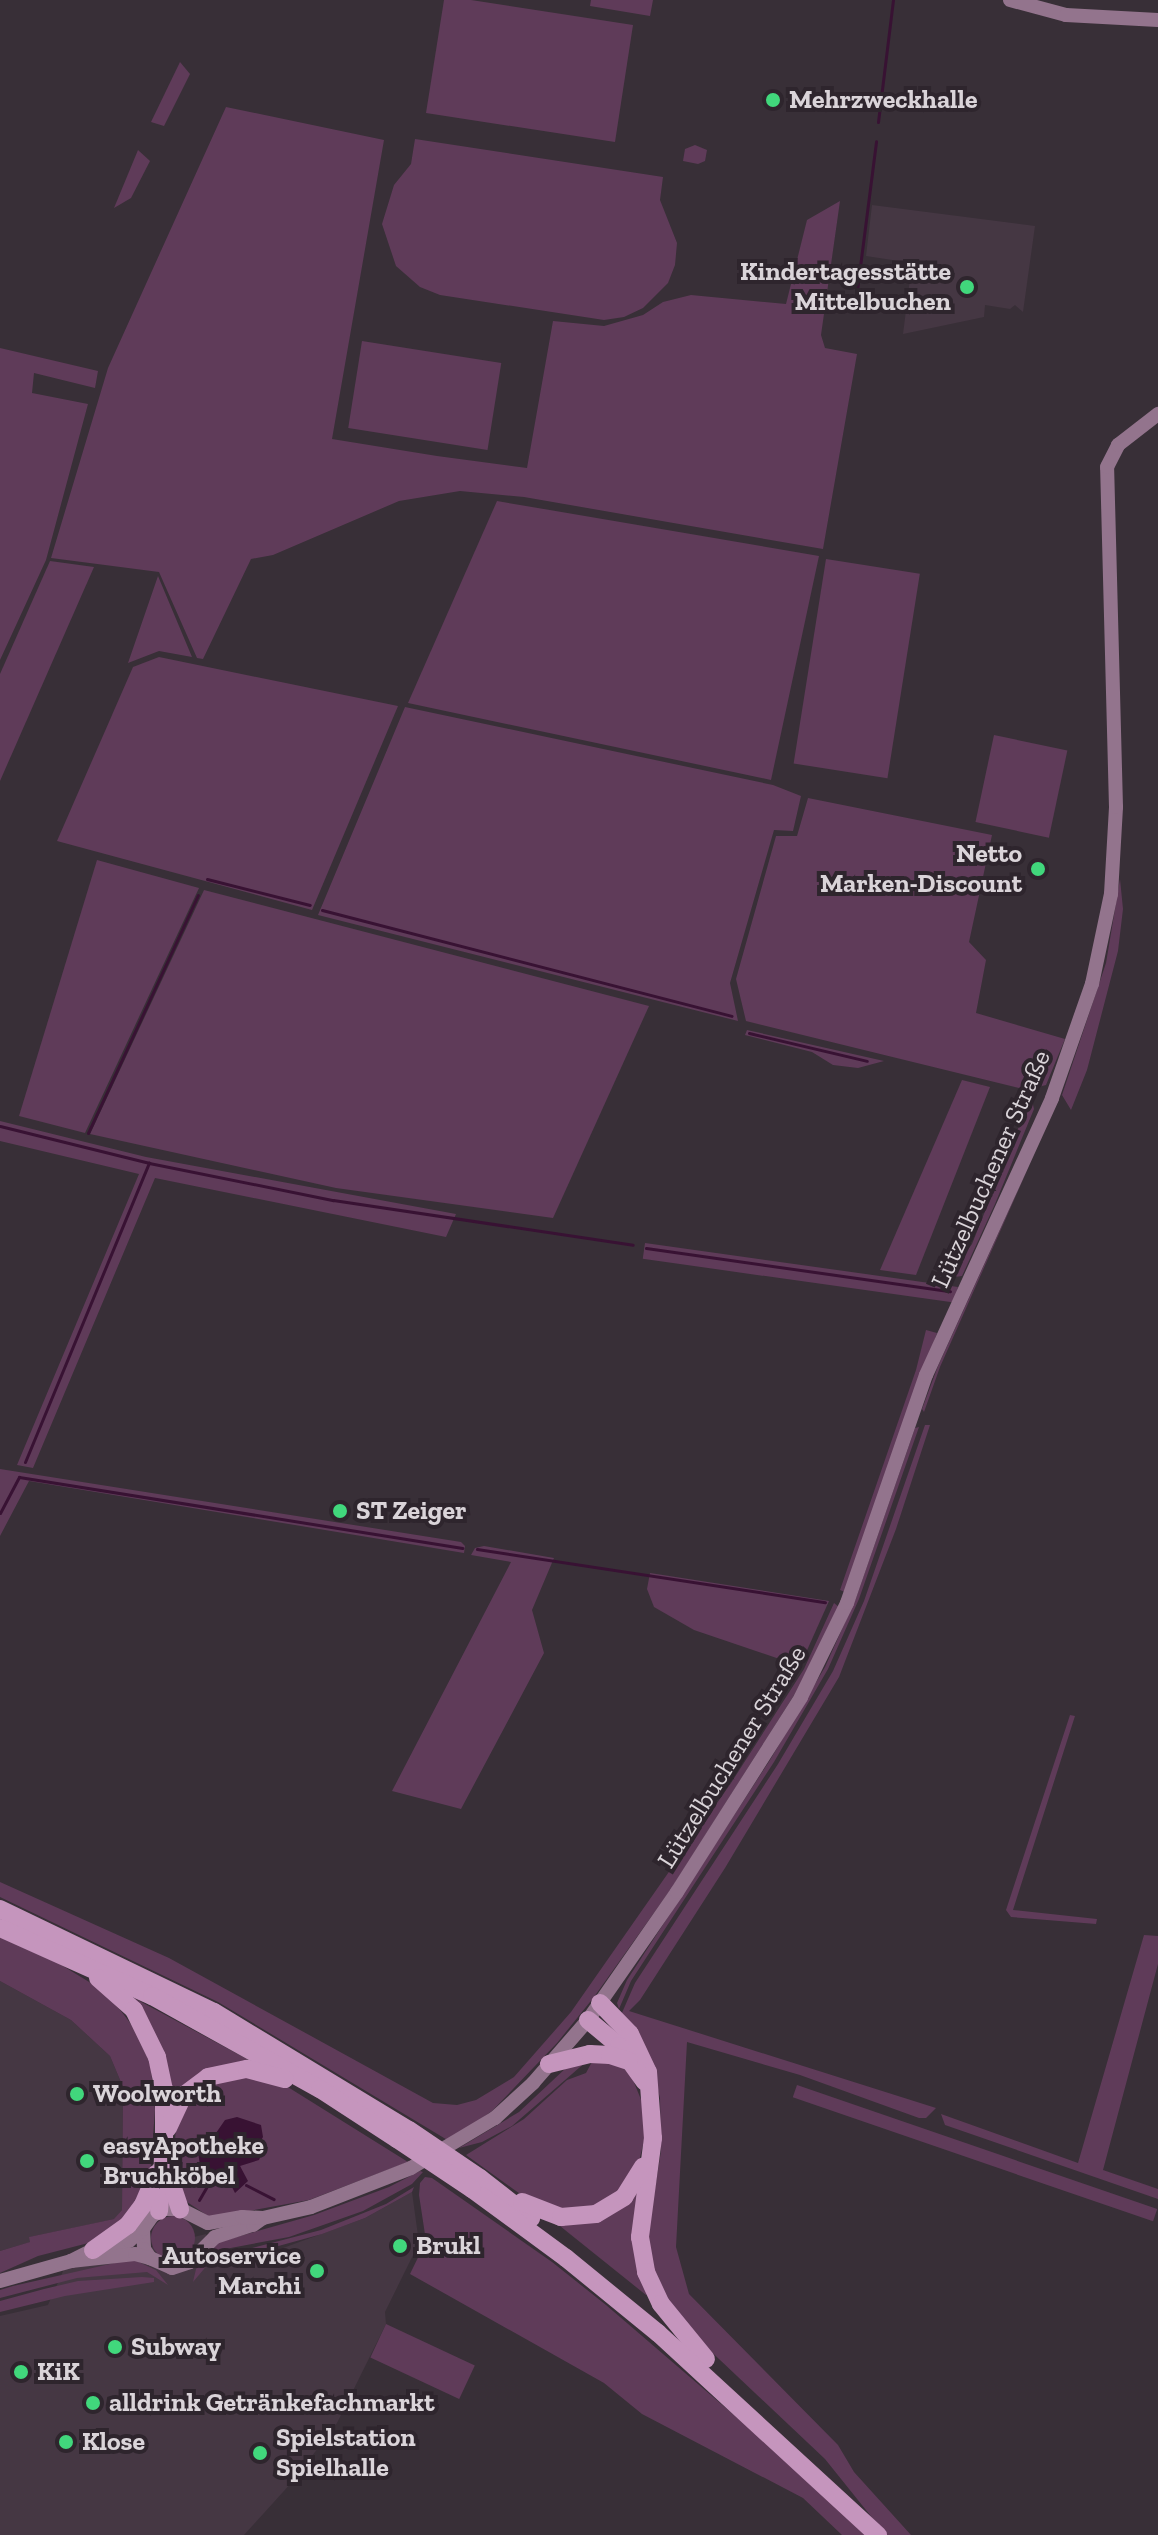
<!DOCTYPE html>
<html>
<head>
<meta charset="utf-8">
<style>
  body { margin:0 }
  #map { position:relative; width:1158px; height:2535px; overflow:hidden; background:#382f37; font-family:"Zilla Slab",serif }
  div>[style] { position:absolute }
  .built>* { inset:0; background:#453743 }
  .green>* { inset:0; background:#5f3b59; transform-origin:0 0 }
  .round { border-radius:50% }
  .water>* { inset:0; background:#381233 }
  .stream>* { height:3px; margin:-1.5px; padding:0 1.5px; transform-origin:1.5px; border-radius:1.5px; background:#381233 }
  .secondary>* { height:14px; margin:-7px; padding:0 7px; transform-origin:7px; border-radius:7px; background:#93748d }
  .highway>* { height:18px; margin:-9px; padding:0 9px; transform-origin:9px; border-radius:9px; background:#c595bd }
  .highway-bridge>* { height:18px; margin:-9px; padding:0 9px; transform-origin:9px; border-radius:9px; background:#c595bd }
  .dots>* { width:22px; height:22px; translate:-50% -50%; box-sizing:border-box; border:4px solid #2e252d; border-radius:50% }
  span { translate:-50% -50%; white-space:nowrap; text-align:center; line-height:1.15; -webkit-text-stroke:8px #2e252d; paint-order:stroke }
  .poi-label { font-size:26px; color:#dad4d9; font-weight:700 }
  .left { translate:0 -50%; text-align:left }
  .right { translate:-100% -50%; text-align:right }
  .street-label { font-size:26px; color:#dad4d9 }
</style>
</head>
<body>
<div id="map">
  <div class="built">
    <div style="clip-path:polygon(872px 205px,1035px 226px,1023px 312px,1015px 305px,1010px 309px,985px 305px,984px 317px,903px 334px,912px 263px,866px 256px)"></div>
    <div style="clip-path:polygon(0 1981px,71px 2020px,110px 2056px,123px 2087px,122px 2210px,115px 2219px,30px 2237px,31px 2242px,0 2251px)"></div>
    <div style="clip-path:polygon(412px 2192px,419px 2243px,385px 2312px,386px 2324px,337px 2423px,293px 2481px,244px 2535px,0 2535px,0 2316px,48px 2305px,64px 2269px,206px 2234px,212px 2253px,232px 2258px,283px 2248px,365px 2218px)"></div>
  </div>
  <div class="green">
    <div style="clip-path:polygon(444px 0,471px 0,633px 25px,615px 142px,426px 113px)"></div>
    <div style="clip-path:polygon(591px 0,653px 0,650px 16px,590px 6px)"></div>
    <div style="clip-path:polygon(180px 62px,190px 74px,164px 126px,151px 122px)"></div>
    <div style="clip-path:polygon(226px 107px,384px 140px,332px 439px,437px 456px,527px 468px,553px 321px,604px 326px,643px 315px,663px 302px,691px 295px,786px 304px,807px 220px,840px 201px,821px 335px,825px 348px,857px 354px,823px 549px,524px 497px,460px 491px,399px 501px,273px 555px,251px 559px,203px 659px,197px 658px,159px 572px,51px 558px,108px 368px)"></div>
    <div style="clip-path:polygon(415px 139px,663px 177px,660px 200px,677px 243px,675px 265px,668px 283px,643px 308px,624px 317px,604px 320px,440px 295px,420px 287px,396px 266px,382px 224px,394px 185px,411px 164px)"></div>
    <div style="clip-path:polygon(695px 145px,707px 150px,705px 161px,698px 164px,683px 161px,685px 149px)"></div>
    <div style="clip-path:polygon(138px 150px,150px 161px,131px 198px,114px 208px)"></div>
    <div style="left:362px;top:341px;width:141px;height:88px;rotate:9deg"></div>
    <div style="clip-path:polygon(0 348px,98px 371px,95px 388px,34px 373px,32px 393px,88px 404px,46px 560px,0 660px)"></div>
    <div style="clip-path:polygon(497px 501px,819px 556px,771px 780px,408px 703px)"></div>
    <div style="left:826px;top:559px;width:95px;height:207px;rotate:9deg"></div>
    <div style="clip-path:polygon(50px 561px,94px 567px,0 781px,0 674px)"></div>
    <div style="clip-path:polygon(158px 576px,192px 657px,159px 651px,128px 663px)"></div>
    <div style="clip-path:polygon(159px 657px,398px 706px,312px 910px,57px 841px,133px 667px)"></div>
    <div style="clip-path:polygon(405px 707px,773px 785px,801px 796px,793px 831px,774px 830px,730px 983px,738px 1021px,318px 915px)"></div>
    <div style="left:994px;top:735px;width:75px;height:89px;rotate:12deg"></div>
    <div style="clip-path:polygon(808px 798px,992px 835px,969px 942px,986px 960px,976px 1013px,1065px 1039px,1046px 1085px,1027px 1090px,746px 1021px,736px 979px,776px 836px,797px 836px)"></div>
    <div style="clip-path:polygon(97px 860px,199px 888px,85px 1133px,19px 1116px)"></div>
    <div style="clip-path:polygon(1120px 879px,1123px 909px,1118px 951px,1087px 1070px,1071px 1110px,1062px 1095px,1106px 963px)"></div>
    <div style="clip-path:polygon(204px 890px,649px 1006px,553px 1218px,336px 1188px,90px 1134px)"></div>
    <div style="clip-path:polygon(747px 1030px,884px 1061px,858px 1068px,833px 1065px,812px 1052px,745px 1035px)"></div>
    <div style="clip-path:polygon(962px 1080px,990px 1087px,916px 1275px,880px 1270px)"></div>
    <div style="clip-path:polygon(1031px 1096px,1034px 1109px,995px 1204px,962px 1276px,948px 1278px,972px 1244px)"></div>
    <div style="clip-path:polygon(0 1121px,146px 1157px,456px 1214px,446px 1237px,155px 1178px,33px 1468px,17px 1465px,139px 1174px,0 1141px)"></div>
    <div style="clip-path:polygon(1030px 1164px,940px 1367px,924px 1412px,922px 1409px,938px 1366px)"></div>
    <div style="left:645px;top:1243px;width:316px;height:16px;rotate:8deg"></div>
    <div style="clip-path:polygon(926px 1330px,937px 1333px,845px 1592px,840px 1590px,916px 1370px)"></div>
    <div style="clip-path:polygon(925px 1425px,930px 1425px,896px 1529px,839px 1677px,725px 1868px,640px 2000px,629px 2011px,936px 2108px,926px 2118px,919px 2118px,800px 2075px,687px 2042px,676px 2247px,689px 2294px,838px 2445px,854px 2472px,911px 2535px,886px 2535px,825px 2459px,701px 2342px,658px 2287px,646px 2244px,661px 2151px,660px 2098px,653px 2071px,621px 2015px,635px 1983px,778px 1764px,833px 1671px,864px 1601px)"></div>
    <div style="clip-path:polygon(919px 1427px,859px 1599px,828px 1669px,774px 1762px,631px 1981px,619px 2009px,617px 2003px,627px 1980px,770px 1760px,825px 1667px,856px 1598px,915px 1428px)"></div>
    <div style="clip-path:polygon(0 1469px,461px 1542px,465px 1546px,464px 1553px,29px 1481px,0 1536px)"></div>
    <div style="clip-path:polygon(484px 1546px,554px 1558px,532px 1610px,544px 1653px,461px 1809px,392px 1791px,511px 1562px,471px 1555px,475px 1548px)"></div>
    <div style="clip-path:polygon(650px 1573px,829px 1601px,800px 1666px,694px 1630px,654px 1607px,647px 1589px)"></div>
    <div style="clip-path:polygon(834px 1603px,839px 1607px,810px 1670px,671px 1889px,594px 1997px,557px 2043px,492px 2111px,449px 2141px,218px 2002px,0 1897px,0 1882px,169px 1958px,433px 2103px,457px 2105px,476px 2100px,514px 2077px,571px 2012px,731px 1783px,804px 1669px)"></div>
    <div style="clip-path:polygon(1070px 1715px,1075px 1716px,1013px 1910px,1097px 1919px,1096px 1924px,1011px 1917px,1006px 1910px)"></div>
    <div style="clip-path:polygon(1144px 1935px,1158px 1936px,1158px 1964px,1103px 2170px,1158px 2189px,1158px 2199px,945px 2125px,941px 2114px,1078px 2163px)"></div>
    <div style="clip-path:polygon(0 1937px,58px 1963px,99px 1988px,121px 2011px,140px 2036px,151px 2068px,155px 2110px,150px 2176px,139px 2202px,100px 2240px,38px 2256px,0 2273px,0 2251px,30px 2242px,29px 2237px,114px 2219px,122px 2210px,123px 2087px,110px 2056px,71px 2020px,0 1981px)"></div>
    <div style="clip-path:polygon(134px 1998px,247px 2059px,245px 2064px,172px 2105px)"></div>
    <div style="clip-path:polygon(594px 2058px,618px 2064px,631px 2075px,642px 2102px,645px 2136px,638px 2166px,610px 2202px,572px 2212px,523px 2196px,466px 2155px,524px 2119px,567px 2080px,586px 2073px)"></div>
    <div style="clip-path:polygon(587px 2061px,512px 2126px,482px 2142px,459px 2148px,519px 2112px,567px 2067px)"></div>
    <div style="clip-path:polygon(evenodd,237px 2075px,283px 2084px,408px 2162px,309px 2200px,211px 2218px,184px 2200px,178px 2185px,174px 2157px,176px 2125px,197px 2091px,237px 2075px,216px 2133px,240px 2166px,242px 2173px,234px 2179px,239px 2172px,233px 2170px,210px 2134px,216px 2133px)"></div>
    <div style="left:797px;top:2085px;width:381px;height:13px;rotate:19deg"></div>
    <div style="clip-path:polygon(420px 2171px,423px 2172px,412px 2184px,363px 2211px,289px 2237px,220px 2250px,193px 2282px,196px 2269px,219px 2242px,314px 2215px,389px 2187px)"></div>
    <div style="clip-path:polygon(425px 2177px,432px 2178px,552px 2262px,606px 2305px,826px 2494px,866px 2535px,842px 2535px,803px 2498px,642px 2414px,604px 2383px,410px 2274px,426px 2241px,419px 2195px,420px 2183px)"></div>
    <div style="clip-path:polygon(414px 2187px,412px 2192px,365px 2218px,322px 2234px,246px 2255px,232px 2258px,221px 2256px,321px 2230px,386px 2204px)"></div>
    <div style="clip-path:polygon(638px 2190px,649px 2292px,646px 2295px,555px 2222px)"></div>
    <div class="round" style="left:151px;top:2216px;width:44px;height:44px"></div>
    <div style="clip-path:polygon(132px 2259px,156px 2270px,168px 2285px,147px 2272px,77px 2278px,0 2298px,0 2290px,13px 2286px)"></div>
    <div style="clip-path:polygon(142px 2277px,154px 2278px,154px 2282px,65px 2296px,0 2312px,0 2301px,44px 2289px,78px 2281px)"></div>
    <div style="left:386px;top:2324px;width:98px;height:37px;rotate:25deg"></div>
  </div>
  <div class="water">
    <div style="clip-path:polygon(237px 2117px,261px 2125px,263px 2137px,259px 2144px,264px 2149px,259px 2160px,240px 2166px,248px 2181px,235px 2193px,231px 2185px,238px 2169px,220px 2181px,200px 2165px,197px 2146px,216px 2133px,225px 2120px)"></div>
  </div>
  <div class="stream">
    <div style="left:878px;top:122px;width:123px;rotate:-83deg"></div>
    <div style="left:857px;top:290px;width:150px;rotate:-82.7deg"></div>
    <div style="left:207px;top:879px;width:106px;rotate:14.2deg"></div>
    <div style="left:322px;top:910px;width:423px;rotate:14.5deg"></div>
    <div style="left:749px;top:1033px;width:121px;rotate:13.3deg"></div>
    <div style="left:0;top:1126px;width:154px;rotate:13.9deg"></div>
    <div style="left:149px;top:1163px;width:188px;rotate:11.4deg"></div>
    <div style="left:333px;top:1200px;width:303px;rotate:8.5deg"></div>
    <div style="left:88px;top:1133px;width:262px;rotate:-65.2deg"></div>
    <div style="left:646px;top:1248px;width:307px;rotate:8.1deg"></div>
    <div style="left:25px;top:1462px;width:324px;rotate:-67.5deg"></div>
    <div style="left:0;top:1513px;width:41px;rotate:-62.2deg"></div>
    <div style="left:19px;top:1477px;width:449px;rotate:9.1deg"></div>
    <div style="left:477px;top:1549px;width:352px;rotate:8.7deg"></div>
    <div style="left:246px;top:2185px;width:31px;rotate:27deg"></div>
    <div style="left:199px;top:2200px;width:28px;rotate:-60deg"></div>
  </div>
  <div class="secondary">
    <div style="left:1010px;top:0;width:58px;rotate:15deg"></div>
    <div style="left:1066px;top:15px;width:92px;rotate:3.1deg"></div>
    <div style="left:143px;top:2229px;width:20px;rotate:87deg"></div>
    <div style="left:144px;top:2249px;width:11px;rotate:56deg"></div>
    <div style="left:150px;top:2258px;width:24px;rotate:24deg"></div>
    <div style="left:172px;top:2268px;width:19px;rotate:-18deg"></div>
    <div style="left:190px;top:2262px;width:35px;rotate:-45deg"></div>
    <div style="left:215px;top:2237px;width:40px;rotate:-18deg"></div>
    <div style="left:253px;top:2225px;width:12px;rotate:-35deg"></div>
    <div style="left:71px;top:2261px;width:25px;rotate:-27deg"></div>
    <div style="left:93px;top:2250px;width:37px;rotate:-14deg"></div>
    <div style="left:129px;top:2241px;width:18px;rotate:-41deg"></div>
    <div style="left:143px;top:2229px;width:16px;rotate:-55deg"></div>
    <div style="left:152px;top:2216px;width:14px;rotate:-30deg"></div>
    <div style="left:164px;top:2209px;width:16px"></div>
    <div style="left:180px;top:2209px;width:31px;rotate:27deg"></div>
    <div style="left:208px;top:2223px;width:35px;rotate:-10deg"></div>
    <div style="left:242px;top:2217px;width:21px;rotate:3deg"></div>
    <div style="left:263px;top:2218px;width:49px;rotate:-12.9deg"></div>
    <div style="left:311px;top:2207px;width:107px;rotate:-21.3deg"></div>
    <div style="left:411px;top:2168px;width:98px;rotate:-30.8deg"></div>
    <div style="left:495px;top:2118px;width:52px;rotate:-42.6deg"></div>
    <div style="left:533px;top:2083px;width:84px;rotate:-48.9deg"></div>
    <div style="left:588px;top:2020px;width:156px;rotate:-55.2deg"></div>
    <div style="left:677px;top:1892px;width:231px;rotate:-57.5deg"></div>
    <div style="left:801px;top:1697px;width:105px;rotate:-63.9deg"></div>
    <div style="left:847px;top:1603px;width:241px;rotate:-70.9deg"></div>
    <div style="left:926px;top:1375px;width:304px;rotate:-65.5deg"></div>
    <div style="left:1052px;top:1098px;width:121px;rotate:-70.7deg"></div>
    <div style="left:1092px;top:984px;width:92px;rotate:-78.1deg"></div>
    <div style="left:1111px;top:894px;width:87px;rotate:-86.7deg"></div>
    <div style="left:1116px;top:807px;width:340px;rotate:-91.5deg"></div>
    <div style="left:1107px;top:467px;width:25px;rotate:-63deg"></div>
    <div style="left:1118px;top:445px;width:51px;rotate:-37.8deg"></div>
    <div style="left:0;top:2281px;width:74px;rotate:-15.7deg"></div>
    <div style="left:71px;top:2261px;width:64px;rotate:-6.2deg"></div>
    <div style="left:135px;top:2254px;width:16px;rotate:15deg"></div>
  </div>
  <div class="highway">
    <div style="left:0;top:1909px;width:237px;rotate:25.7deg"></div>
    <div style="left:214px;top:2012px;width:228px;rotate:31.2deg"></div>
    <div style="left:0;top:1928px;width:167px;rotate:24.1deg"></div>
    <div style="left:152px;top:1996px;width:192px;rotate:29deg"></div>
    <div style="left:320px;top:2089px;width:92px;rotate:33deg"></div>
    <div style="left:98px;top:1978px;width:48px;rotate:41.6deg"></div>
    <div style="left:134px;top:2010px;width:52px;rotate:63.9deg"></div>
    <div style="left:157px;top:2057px;width:33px;rotate:78deg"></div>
    <div style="left:164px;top:2089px;width:53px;rotate:90deg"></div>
    <div style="left:164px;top:2142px;width:69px;rotate:94.1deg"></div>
    <div style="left:600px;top:2003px;width:43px;rotate:45.9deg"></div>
    <div style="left:630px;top:2034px;width:42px;rotate:64.7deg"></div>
    <div style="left:648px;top:2072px;width:66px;rotate:85.7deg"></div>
    <div style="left:653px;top:2138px;width:100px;rotate:97.5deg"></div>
    <div style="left:640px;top:2237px;width:36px;rotate:80deg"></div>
    <div style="left:646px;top:2272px;width:35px;rotate:65deg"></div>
    <div style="left:661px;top:2304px;width:71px;rotate:50.7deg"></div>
    <div style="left:588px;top:2020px;width:40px;rotate:40deg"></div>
    <div style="left:619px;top:2046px;width:44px;rotate:54.2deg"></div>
    <div style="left:549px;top:2064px;width:42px;rotate:-13.7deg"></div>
    <div style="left:590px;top:2054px;width:20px;rotate:3deg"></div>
    <div style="left:610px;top:2055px;width:20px;rotate:18deg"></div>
    <div style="left:168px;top:2128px;width:35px;rotate:-65deg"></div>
    <div style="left:183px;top:2096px;width:31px;rotate:-37deg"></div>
    <div style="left:208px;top:2077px;width:40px;rotate:-12deg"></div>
    <div style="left:247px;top:2069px;width:39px;rotate:15deg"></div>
    <div style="left:164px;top:2161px;width:51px;rotate:71.6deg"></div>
    <div style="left:480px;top:2178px;width:65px;rotate:38.1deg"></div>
    <div style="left:472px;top:2189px;width:117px;rotate:36.3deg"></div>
    <div style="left:566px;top:2258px;width:119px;rotate:39.2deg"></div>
    <div style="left:658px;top:2333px;width:299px;rotate:42.6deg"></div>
    <div style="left:522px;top:2202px;width:42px;rotate:21deg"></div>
    <div style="left:561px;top:2217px;width:35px;rotate:-5deg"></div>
    <div style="left:596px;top:2214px;width:33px;rotate:-31deg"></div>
    <div style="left:624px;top:2197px;width:36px;rotate:-58deg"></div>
    <div style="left:93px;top:2250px;width:43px;rotate:-35.5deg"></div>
    <div style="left:128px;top:2225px;width:25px;rotate:-53deg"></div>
    <div style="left:143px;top:2205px;width:34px;rotate:-67deg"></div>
  </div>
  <div class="highway-bridge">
    <div style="left:409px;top:2130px;width:86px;rotate:34.1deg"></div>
    <div style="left:397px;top:2139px;width:90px;rotate:33.7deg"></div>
  </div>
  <div class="dots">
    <div style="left:773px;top:100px;background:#41d77c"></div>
    <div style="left:967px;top:287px;background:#41d77c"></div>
    <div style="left:1038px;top:869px;background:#41d77c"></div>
    <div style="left:340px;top:1511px;background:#41d77c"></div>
    <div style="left:77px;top:2094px;background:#41d77c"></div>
    <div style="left:87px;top:2161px;background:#41d77c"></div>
    <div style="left:400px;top:2246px;background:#41d77c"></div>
    <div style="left:317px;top:2271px;background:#41d77c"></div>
    <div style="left:115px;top:2347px;background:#41d77c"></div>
    <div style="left:21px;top:2372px;background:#41d77c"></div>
    <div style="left:93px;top:2403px;background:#41d77c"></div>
    <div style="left:66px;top:2442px;background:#41d77c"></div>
    <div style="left:260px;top:2453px;background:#41d77c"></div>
  </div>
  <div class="poi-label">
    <span class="left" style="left:789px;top:100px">Mehrzweckhalle</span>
    <span class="right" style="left:951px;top:287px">Kindertagesstätte<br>Mittelbuchen</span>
    <span class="right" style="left:1022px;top:869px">Netto<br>Marken-Discount</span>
    <span class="left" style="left:356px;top:1511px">ST Zeiger</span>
    <span class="left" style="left:93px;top:2094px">Woolworth</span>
    <span class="left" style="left:103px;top:2161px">easyApotheke<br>Bruchköbel</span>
    <span class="left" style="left:416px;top:2246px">Brukl</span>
    <span class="right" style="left:301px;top:2271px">Autoservice<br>Marchi</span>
    <span class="left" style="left:131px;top:2347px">Subway</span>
    <span class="left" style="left:37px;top:2372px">KiK</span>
    <span class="left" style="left:109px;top:2403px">alldrink Getränkefachmarkt</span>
    <span class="left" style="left:276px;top:2453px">Spielstation<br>Spielhalle</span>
    <span class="left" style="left:82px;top:2442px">Klose</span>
  </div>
  <div class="street-label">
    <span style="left:991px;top:1169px;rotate:-66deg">Lützelbuchener Straße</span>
    <span style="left:732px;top:1757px;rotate:-58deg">Lützelbuchener Straße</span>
  </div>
</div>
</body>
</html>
